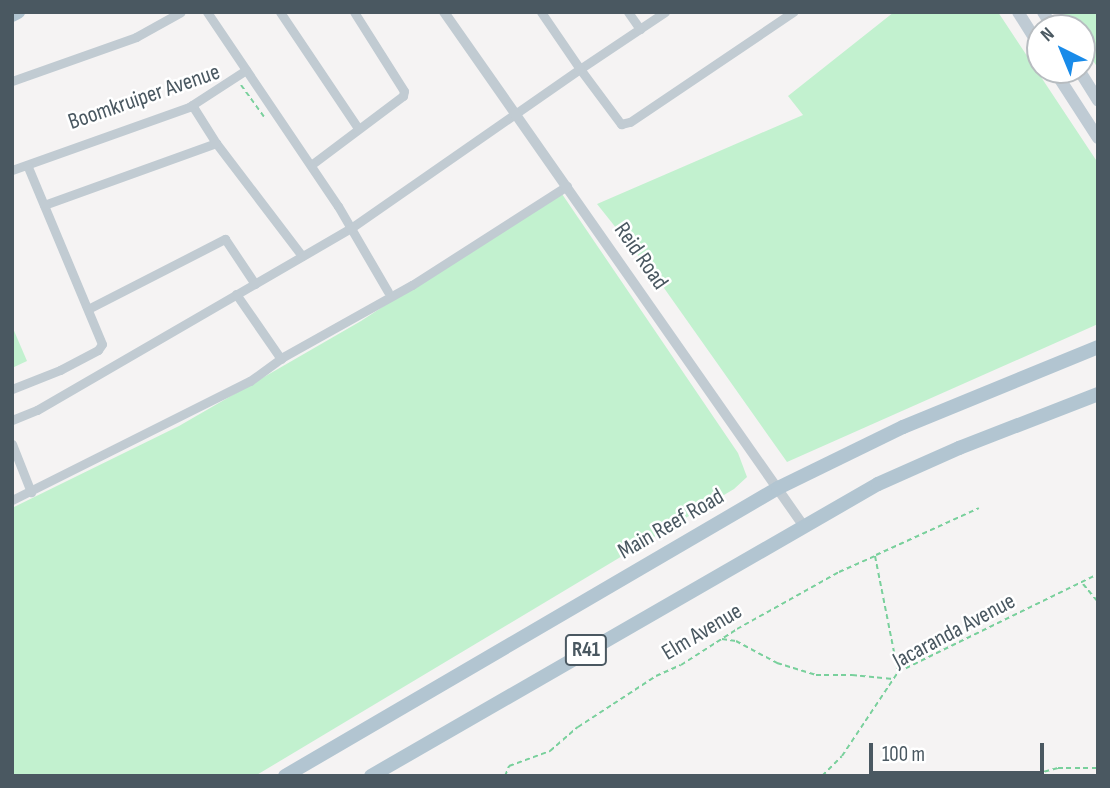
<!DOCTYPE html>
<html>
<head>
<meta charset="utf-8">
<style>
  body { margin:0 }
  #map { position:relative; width:1110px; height:788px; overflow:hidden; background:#f5f3f3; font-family:"Sofia Sans Condensed",sans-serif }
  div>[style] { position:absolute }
  .green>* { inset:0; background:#c2f1cf }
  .path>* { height:2px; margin-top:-1px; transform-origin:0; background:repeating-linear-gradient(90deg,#79d09c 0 5px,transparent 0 8.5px) }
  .minor>* { height:9px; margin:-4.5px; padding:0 4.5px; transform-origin:4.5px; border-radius:4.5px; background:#c1cbd2 }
  .tertiary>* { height:10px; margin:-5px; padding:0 5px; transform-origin:5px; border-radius:5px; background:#c1cbd2 }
  .secondary>* { height:12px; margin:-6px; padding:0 6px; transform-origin:6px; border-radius:6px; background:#bfcbd4 }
  .primary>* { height:14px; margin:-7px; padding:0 7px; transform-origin:7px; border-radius:7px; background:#b2c5d1 }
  span { translate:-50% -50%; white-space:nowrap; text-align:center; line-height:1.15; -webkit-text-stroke:5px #fff; paint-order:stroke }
  .shield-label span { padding:2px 5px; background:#fff; border:2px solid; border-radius:5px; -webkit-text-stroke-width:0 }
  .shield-label { font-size:21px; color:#4a5861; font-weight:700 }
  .street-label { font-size:23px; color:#4a5861 }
  .frame { position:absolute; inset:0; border:14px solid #4a5861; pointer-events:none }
  .north { position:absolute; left:1026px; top:14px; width:70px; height:70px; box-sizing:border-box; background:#fff; border:2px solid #b7bcc0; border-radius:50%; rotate:317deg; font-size:19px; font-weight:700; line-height:28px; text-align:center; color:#4a5861 }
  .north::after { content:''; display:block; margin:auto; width:24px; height:32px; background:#198be9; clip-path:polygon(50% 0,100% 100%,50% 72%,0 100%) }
  .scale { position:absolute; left:869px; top:743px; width:175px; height:32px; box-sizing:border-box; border:4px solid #4a5861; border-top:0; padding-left:9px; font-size:21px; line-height:24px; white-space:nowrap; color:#4a5861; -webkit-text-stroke:5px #fff; paint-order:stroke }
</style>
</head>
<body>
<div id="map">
  <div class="green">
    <div style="clip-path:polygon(894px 12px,998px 12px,1098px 163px,1098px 324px,787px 462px,664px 288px,597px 204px,803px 115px,788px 96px)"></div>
    <div style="clip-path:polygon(1061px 12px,1098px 12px,1098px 68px,1082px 45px,1082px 28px,1071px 28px)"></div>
    <div style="clip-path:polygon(560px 191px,738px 453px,747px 477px,734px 489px,255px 776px,12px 776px,12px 508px,179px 426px,361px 321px)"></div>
    <div style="clip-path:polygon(12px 326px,27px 361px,12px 368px)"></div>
  </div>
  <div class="path">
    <div style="left:241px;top:85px;width:39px;rotate:54deg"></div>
    <div style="left:876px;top:555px;width:113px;rotate:-24.5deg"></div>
    <div style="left:1083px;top:584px;width:23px;rotate:50deg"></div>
    <div style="left:722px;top:639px;width:14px;rotate:8deg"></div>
    <div style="left:736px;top:641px;width:47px;rotate:28.2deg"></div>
    <div style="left:777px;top:663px;width:41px;rotate:17.1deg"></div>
    <div style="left:816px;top:675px;width:36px"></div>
    <div style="left:852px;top:675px;width:41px;rotate:5.6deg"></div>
    <div style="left:505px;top:776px;width:11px;rotate:-68deg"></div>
    <div style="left:509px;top:766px;width:44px;rotate:-20.1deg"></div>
    <div style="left:550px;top:751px;width:37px;rotate:-41deg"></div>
    <div style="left:578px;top:727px;width:93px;rotate:-33.2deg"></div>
    <div style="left:656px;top:676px;width:27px;rotate:-24deg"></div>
    <div style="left:681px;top:665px;width:67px;rotate:-32.7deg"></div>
    <div style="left:737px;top:629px;width:117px;rotate:-29.2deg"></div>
    <div style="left:839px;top:572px;width:39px;rotate:-24deg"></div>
    <div style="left:875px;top:556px;width:118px;rotate:78.8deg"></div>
    <div style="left:822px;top:776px;width:28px;rotate:-45deg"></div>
    <div style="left:842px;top:756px;width:101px;rotate:-56.3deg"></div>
    <div style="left:898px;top:672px;width:223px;rotate:-26.1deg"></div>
    <div style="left:1028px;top:776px;width:31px;rotate:-15deg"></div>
    <div style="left:1058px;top:768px;width:40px"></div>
  </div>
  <div class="minor">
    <div style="left:207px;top:12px;width:234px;rotate:56deg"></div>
    <div style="left:338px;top:206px;width:99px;rotate:59.8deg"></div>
    <div style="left:280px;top:12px;width:140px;rotate:56.1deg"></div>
    <div style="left:628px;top:12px;width:21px;rotate:55deg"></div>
    <div style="left:665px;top:12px;width:102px;rotate:146.2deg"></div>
    <div style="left:580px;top:69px;width:69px;rotate:53.3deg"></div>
    <div style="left:621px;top:124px;width:9px;rotate:-13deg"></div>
    <div style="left:630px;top:122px;width:197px;rotate:-34deg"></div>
    <div style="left:12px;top:81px;width:132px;rotate:-19.5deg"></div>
    <div style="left:136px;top:37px;width:51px;rotate:-29.1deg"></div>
    <div style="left:192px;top:105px;width:45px;rotate:57.7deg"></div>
    <div style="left:216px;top:143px;width:142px;rotate:52.7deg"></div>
    <div style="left:311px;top:165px;width:115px;rotate:-36.9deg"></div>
    <div style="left:403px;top:96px;width:5px;rotate:-79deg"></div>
    <div style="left:404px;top:91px;width:93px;rotate:-122.3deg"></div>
    <div style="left:12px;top:170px;width:188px;rotate:-19.6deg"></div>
    <div style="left:189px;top:107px;width:68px;rotate:-33deg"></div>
    <div style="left:44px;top:205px;width:183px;rotate:-19.8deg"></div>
    <div style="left:236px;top:294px;width:79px;rotate:55.3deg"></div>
    <div style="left:88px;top:309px;width:154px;rotate:-27.1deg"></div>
    <div style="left:225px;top:239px;width:54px;rotate:56.3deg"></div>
    <div style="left:12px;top:389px;width:52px;rotate:-21.6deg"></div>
    <div style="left:60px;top:370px;width:43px;rotate:-27.8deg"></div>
    <div style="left:98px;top:350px;width:7px;rotate:-56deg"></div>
    <div style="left:102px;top:344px;width:194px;rotate:-112.7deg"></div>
    <div style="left:12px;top:420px;width:27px;rotate:-22deg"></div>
    <div style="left:37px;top:410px;width:363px;rotate:-30.1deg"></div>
    <div style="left:351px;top:228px;width:279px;rotate:-34.8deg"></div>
    <div style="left:580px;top:69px;width:69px;rotate:-124.4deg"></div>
    <div style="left:12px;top:444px;width:52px;rotate:68.4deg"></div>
    <div style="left:12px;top:500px;width:266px;rotate:-26.6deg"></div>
    <div style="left:250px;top:381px;width:41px;rotate:-36deg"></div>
    <div style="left:283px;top:357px;width:148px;rotate:-29.2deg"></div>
    <div style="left:412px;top:285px;width:184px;rotate:-32.6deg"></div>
  </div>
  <div class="tertiary">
    <div style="left:444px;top:12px;width:626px;rotate:55.02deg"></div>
  </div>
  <div class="secondary">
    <div style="left:1018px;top:12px;width:41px;rotate:57.8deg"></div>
    <div style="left:1043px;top:12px;width:19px;rotate:58deg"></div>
    <div style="left:1054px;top:70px;width:81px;rotate:57.1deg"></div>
    <div style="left:1079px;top:70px;width:36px;rotate:58deg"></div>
  </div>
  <div class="primary">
    <div style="left:12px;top:15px;width:7px;rotate:-27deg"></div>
    <div style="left:285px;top:776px;width:571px;rotate:-30.29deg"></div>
    <div style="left:778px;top:488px;width:139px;rotate:-26deg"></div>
    <div style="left:903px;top:427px;width:211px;rotate:-22.3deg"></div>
    <div style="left:371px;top:776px;width:585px;rotate:-29.94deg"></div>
    <div style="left:878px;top:484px;width:89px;rotate:-24deg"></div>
    <div style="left:959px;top:448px;width:149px;rotate:-21.2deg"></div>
  </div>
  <div class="shield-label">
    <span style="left:586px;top:650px">R41</span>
  </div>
  <div class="street-label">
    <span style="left:144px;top:97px;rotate:-19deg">Boomkruiper Avenue</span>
    <span style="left:641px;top:256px;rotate:55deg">Reid Road</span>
    <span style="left:671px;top:524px;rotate:-30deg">Main Reef Road</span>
    <span style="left:954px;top:631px;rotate:-28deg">Jacaranda Avenue</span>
    <span style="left:702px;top:632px;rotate:-31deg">Elm Avenue</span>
  </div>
  <div class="frame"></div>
  <div class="north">N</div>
  <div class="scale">100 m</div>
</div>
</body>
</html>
